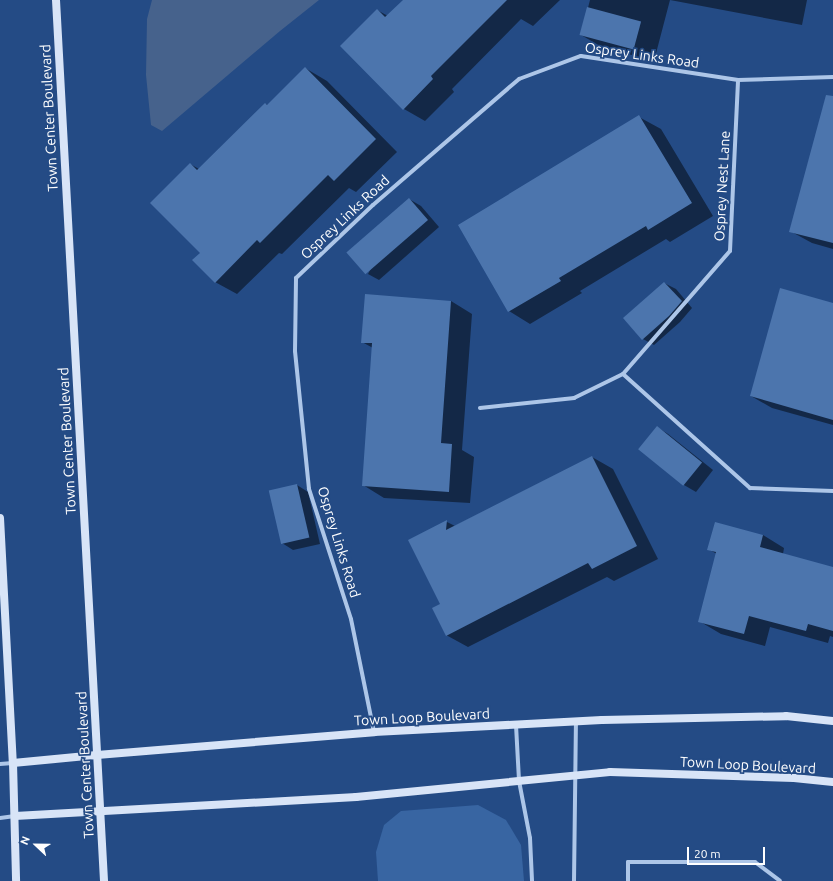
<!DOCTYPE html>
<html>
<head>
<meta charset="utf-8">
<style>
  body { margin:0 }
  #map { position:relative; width:833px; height:881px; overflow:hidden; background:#244b85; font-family:Ubuntu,sans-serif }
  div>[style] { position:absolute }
  .green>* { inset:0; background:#3865a2 }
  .water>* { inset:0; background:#46628c }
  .shadow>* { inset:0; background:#0007 }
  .building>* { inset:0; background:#4c75ad; transform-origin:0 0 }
  .street>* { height:4px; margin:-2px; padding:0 2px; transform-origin:2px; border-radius:2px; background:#adc6e8 }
  .secondary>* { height:8px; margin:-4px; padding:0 4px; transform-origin:4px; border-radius:4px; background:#d8e4f7 }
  span { translate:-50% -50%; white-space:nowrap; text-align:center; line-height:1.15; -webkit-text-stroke:3.5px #244b85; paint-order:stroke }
  .street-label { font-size:14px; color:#fff }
  .north { position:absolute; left:16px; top:825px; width:40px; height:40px; -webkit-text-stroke:3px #244b85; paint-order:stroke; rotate:292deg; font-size:11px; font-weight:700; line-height:16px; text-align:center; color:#fff }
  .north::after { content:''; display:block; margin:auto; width:14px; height:18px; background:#fff; clip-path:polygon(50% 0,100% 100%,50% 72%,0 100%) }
  .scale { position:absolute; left:687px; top:847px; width:78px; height:18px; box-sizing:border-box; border:2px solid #fff; border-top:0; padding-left:5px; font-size:12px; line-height:14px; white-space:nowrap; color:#fff; -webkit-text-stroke:3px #244b85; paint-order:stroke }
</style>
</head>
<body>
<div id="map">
  <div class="green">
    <div style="clip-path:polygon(478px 805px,506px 820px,521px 845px,524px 881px,378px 881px,376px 852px,384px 825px,401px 811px)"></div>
  </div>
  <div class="water">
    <div style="clip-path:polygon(152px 0,319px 0,280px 31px,162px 131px,151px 125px,146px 75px,147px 19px)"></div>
  </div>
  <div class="shadow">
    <div style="clip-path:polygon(404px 0,560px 0,533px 26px,521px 19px,452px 89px,454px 92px,425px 121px,404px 109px,377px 10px,388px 16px)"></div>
    <div style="clip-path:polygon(590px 0,807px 0,802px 25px,670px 0,654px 61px,602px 47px,581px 35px)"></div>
    <div style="clip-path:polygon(305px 68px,327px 81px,397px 152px,356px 192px,349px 188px,282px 254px,279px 253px,237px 294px,215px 282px,201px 253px,190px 164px,199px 169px,265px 104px,268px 105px)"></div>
    <div style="clip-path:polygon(639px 117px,661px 129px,713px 216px,670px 242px,666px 239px,580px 291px,582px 293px,530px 324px,509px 311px)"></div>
    <div style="clip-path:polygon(833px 130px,833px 249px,812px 243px,790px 231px)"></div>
    <div style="clip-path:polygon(409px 199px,421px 206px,439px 227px,379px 280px,368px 274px)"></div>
    <div style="clip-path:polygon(664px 283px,676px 289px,692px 308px,680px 322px,654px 345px,643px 339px)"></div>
    <div style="clip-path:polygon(451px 301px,472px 314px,462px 450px,474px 457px,470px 503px,384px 498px,363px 485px,373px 348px,362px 342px)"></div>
    <div style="clip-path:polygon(833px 304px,833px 425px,772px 408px,751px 396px)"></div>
    <div style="clip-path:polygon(657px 427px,668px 434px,713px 470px,696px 492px,684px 485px)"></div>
    <div style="clip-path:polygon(592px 457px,613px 469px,658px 559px,614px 581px,607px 577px,468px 647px,446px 635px,441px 604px,410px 540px,447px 522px,455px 526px)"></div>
    <div style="clip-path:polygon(297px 485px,308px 492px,320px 544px,293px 550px,282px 543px)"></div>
    <div style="clip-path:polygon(763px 535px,784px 548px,783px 554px,833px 568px,833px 637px,830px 636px,828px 643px,770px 627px,765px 646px,721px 634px,699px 621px,717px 554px,708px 549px)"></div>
  </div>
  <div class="building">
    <div style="clip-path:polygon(403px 0,507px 0,431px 76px,433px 79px,403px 110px,340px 46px,377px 9px,385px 17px)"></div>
    <div style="left:587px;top:7px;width:56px;height:29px;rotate:15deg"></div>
    <div style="clip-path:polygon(305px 67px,376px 139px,334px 181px,328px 175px,260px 243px,257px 240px,215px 283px,192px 260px,200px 253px,150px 203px,190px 163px,197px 170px,265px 103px,267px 105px)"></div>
    <div style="clip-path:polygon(826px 95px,833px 96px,833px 243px,789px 232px)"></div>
    <div style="clip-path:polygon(639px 115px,692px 203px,648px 230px,646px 226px,559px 278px,561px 281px,508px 312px,458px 225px)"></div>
    <div style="left:409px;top:198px;width:29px;height:83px;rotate:49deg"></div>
    <div style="clip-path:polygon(664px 282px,682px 301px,669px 316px,642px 340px,623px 318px)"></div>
    <div style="clip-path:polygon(780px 288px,833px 303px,833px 420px,750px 396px)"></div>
    <div style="clip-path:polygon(365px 294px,451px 301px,441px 443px,452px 444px,449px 492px,362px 486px,372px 343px,361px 343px)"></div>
    <div style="left:657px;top:426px;width:58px;height:30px;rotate:39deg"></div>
    <div style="clip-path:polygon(592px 456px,637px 546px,592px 569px,588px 563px,446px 636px,432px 608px,440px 604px,408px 540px,447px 520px,446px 530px)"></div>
    <div style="left:297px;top:484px;width:55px;height:29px;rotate:77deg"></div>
    <div style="clip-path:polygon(715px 522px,763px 535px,760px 547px,833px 567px,833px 631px,808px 624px,806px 631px,749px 616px,744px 634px,698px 622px,716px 552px,707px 550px)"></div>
  </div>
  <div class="street">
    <div style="left:623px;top:374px;width:171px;rotate:41.9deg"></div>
    <div style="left:750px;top:488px;width:83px;rotate:2.1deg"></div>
    <div style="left:480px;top:408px;width:95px;rotate:-6.1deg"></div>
    <div style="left:574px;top:398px;width:55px;rotate:-26.1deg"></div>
    <div style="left:623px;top:374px;width:163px;rotate:-49deg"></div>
    <div style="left:730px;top:251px;width:171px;rotate:-87.3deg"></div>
    <div style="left:516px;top:725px;width:56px;rotate:86.9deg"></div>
    <div style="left:519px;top:781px;width:58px;rotate:79.1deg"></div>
    <div style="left:530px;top:838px;width:43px;rotate:87.3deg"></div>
    <div style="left:374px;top:732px;width:115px;rotate:-101.5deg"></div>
    <div style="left:351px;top:619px;width:137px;rotate:-107.9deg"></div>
    <div style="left:309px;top:489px;width:139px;rotate:-95.8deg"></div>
    <div style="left:295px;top:351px;width:73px;rotate:-89.2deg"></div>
    <div style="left:296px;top:278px;width:106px;rotate:-43.5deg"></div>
    <div style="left:373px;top:205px;width:193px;rotate:-40.8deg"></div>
    <div style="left:519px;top:79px;width:66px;rotate:-20.4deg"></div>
    <div style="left:581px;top:56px;width:159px;rotate:8.7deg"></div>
    <div style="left:738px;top:80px;width:95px;rotate:-1.8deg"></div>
    <div style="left:0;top:764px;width:13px;rotate:-4deg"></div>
    <div style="left:0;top:818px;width:15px;rotate:-8deg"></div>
    <div style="left:574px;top:881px;width:160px;rotate:-89.3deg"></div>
    <div style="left:628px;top:881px;width:19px;rotate:-90deg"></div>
    <div style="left:628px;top:862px;width:127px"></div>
    <div style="left:755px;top:862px;width:31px;rotate:37deg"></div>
  </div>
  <div class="secondary">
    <div style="left:56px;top:0;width:882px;rotate:86.88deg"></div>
    <div style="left:0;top:518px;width:245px;rotate:87deg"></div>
    <div style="left:13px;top:763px;width:118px;rotate:88.5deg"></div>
    <div style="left:13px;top:763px;width:84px;rotate:-5.4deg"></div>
    <div style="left:97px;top:755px;width:278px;rotate:-4.7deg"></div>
    <div style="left:374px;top:732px;width:228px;rotate:-3deg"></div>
    <div style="left:602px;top:720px;width:184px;rotate:-1.2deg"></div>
    <div style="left:786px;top:716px;width:47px;rotate:6.1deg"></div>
    <div style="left:15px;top:816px;width:342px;rotate:-3.2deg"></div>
    <div style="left:356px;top:797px;width:255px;rotate:-5.6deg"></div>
    <div style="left:610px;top:772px;width:184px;rotate:1.9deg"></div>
    <div style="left:794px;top:778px;width:39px;rotate:6deg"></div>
  </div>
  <div class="street-label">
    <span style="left:642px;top:55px;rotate:8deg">Osprey Links Road</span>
    <span style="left:49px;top:118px;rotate:-93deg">Town Center Boulevard</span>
    <span style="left:722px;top:186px;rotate:-87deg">Osprey Nest Lane</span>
    <span style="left:345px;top:217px;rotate:-43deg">Osprey Links Road</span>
    <span style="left:67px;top:441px;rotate:-93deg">Town Center Boulevard</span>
    <span style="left:339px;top:542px;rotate:73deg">Osprey Links Road</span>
    <span style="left:422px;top:717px;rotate:-3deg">Town Loop Boulevard</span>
    <span style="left:85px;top:765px;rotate:-93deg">Town Center Boulevard</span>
    <span style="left:748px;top:765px;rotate:3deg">Town Loop Boulevard</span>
  </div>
  <div class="north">N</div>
  <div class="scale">20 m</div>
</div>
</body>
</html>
